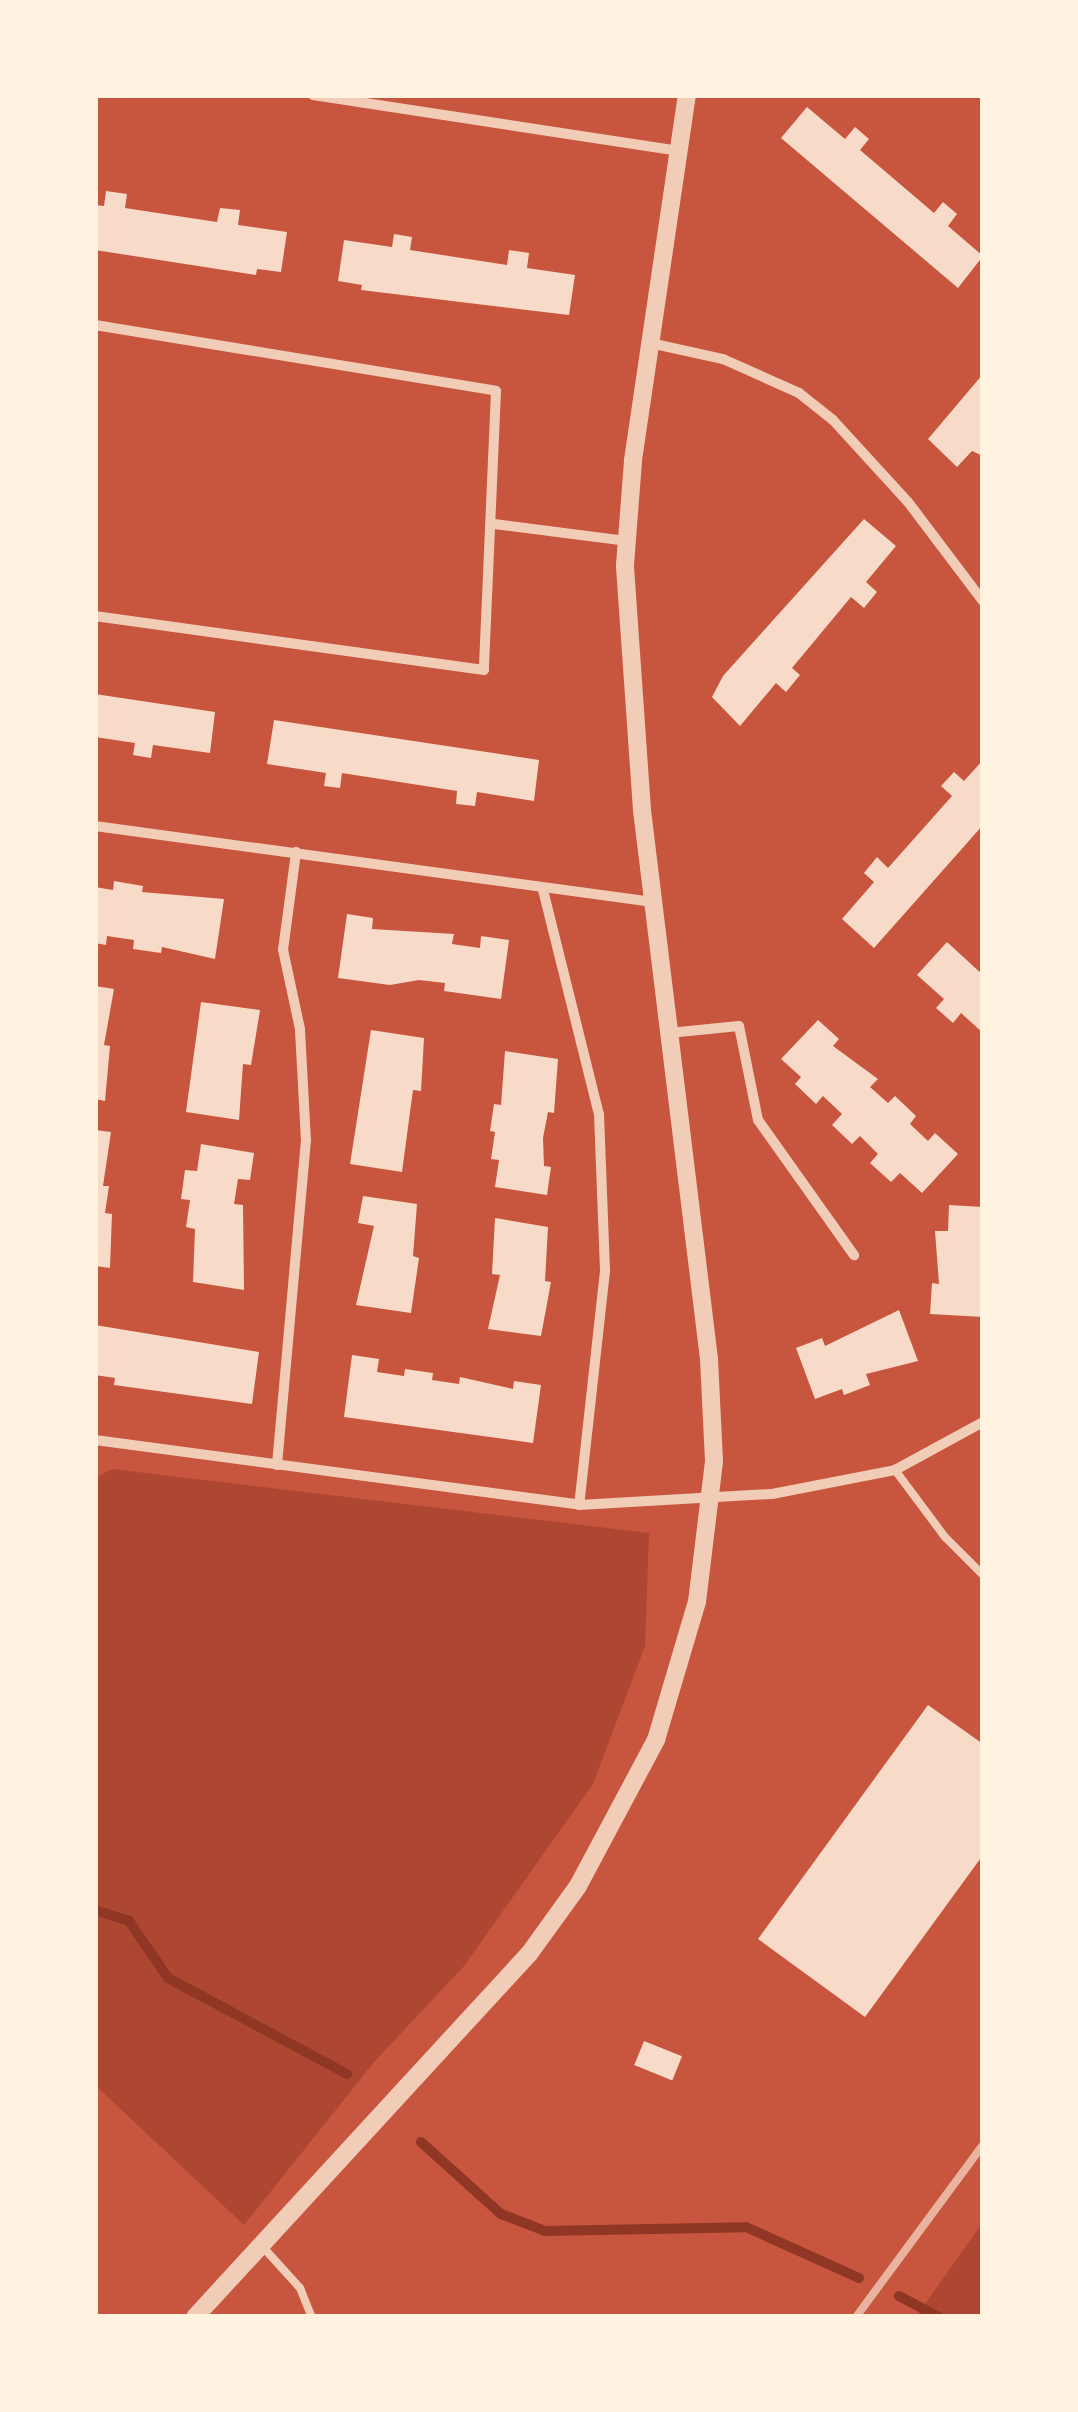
<!DOCTYPE html>
<html>
<head>
<meta charset="utf-8">
<style>
  body { margin:0 }
  #map { position:relative; width:1078px; height:2412px; overflow:hidden; background:#c8553d; font-family:"Space Grotesk",sans-serif }
  div>[style] { position:absolute }
  .green>* { inset:0; background:#ae4732 }
  .stream>* { height:10px; margin:-5px; padding:0 5px; transform-origin:5px; border-radius:5px; background:#8f3625 }
  .building>* { inset:0; background:#f7dbc8; transform-origin:0 0 }
  .service>* { height:8px; margin:-4px; padding:0 4px; transform-origin:4px; border-radius:4px; background:#f1ccb7 }
  .minor>* { height:10px; margin:-5px; padding:0 5px; transform-origin:5px; border-radius:5px; background:#f1ccb7 }
  .tertiary>* { height:18px; margin:-9px; padding:0 9px; transform-origin:9px; border-radius:9px; background:#f1ccb7 }
  .rail>* { height:8px; margin:-4px; padding:0 4px; transform-origin:4px; border-radius:4px; background:#e9b49f }
  span { translate:-50% -50%; white-space:nowrap; text-align:center; line-height:1.15; -webkit-text-stroke:8px #fff3e0; paint-order:stroke }
  .frame { position:absolute; inset:0; border:98px solid #fff3e0; pointer-events:none }
</style>
</head>
<body>
<div id="map">
  <div class="green">
    <div style="clip-path:polygon(112px 1469px,649px 1533px,645px 1646px,593px 1784px,464px 1966px,374px 2062px,244px 2225px,95px 2085px,95px 1478px)"></div>
    <div style="clip-path:polygon(983px 2222px,983px 2317px,916px 2317px)"></div>
  </div>
  <div class="stream">
    <div style="left:95px;top:1910px;width:36px;rotate:18deg"></div>
    <div style="left:129px;top:1921px;width:69px;rotate:55.6deg"></div>
    <div style="left:168px;top:1978px;width:203px;rotate:28.2deg"></div>
    <div style="left:421px;top:2142px;width:108px;rotate:42deg"></div>
    <div style="left:501px;top:2214px;width:47px;rotate:21.1deg"></div>
    <div style="left:545px;top:2231px;width:201px;rotate:-1.1deg"></div>
    <div style="left:746px;top:2227px;width:124px;rotate:24.3deg"></div>
    <div style="left:899px;top:2296px;width:45px;rotate:27.7deg"></div>
  </div>
  <div class="building">
    <div style="clip-path:polygon(807px 107px,845px 139px,855px 127px,869px 139px,860px 150px,934px 213px,943px 202px,957px 214px,948px 226px,983px 256px,958px 288px,781px 138px)"></div>
    <div style="clip-path:polygon(106px 191px,127px 194px,125px 208px,197px 219px,217px 222px,220px 208px,240px 210px,238px 225px,287px 232px,281px 272px,257px 269px,256px 275px,95px 250px,95px 205px,104px 206px)"></div>
    <div style="clip-path:polygon(394px 234px,412px 237px,410px 250px,507px 265px,509px 250px,529px 253px,527px 268px,575px 275px,569px 315px,361px 290px,362px 285px,338px 281px,344px 240px,392px 247px)"></div>
    <div style="clip-path:polygon(983px 374px,983px 456px,972px 451px,957px 467px,928px 439px)"></div>
    <div style="clip-path:polygon(864px 519px,896px 546px,866px 582px,877px 592px,864px 608px,851px 597px,792px 668px,800px 675px,786px 692px,776px 683px,740px 726px,712px 697px,723px 676px)"></div>
    <div style="clip-path:polygon(95px 694px,215px 712px,210px 753px,153px 745px,151px 758px,133px 755px,135px 743px,95px 737px)"></div>
    <div style="clip-path:polygon(274px 720px,539px 760px,534px 801px,477px 792px,475px 806px,456px 804px,457px 791px,342px 773px,340px 788px,324px 786px,326px 773px,267px 764px)"></div>
    <div style="clip-path:polygon(983px 760px,983px 825px,874px 948px,842px 919px,874px 882px,864px 873px,877px 857px,888px 868px,952px 796px,941px 786px,954px 772px,964px 781px)"></div>
    <div style="clip-path:polygon(114px 881px,143px 886px,142px 892px,224px 899px,215px 959px,162px 947px,161px 953px,133px 949px,134px 940px,107px 936px,106px 945px,95px 943px,95px 887px,113px 890px)"></div>
    <div style="clip-path:polygon(347px 914px,373px 918px,372px 929px,454px 934px,452px 944px,480px 948px,481px 936px,509px 940px,501px 999px,444px 991px,445px 983px,419px 980px,390px 985px,338px 978px)"></div>
    <div style="clip-path:polygon(947px 942px,983px 975px,983px 1033px,961px 1013px,953px 1023px,936px 1008px,944px 999px,917px 975px)"></div>
    <div style="clip-path:polygon(95px 986px,114px 989px,104px 1045px,110px 1046px,105px 1101px,95px 1099px)"></div>
    <div style="clip-path:polygon(201px 1002px,260px 1010px,251px 1065px,243px 1064px,239px 1120px,186px 1112px)"></div>
    <div style="clip-path:polygon(818px 1020px,839px 1039px,833px 1046px,878px 1079px,870px 1087px,888px 1103px,895px 1096px,916px 1116px,910px 1124px,928px 1141px,935px 1133px,958px 1154px,922px 1193px,900px 1173px,891px 1182px,870px 1163px,878px 1154px,860px 1136px,852px 1144px,832px 1125px,842px 1114px,823px 1096px,816px 1104px,795px 1084px,801px 1077px,781px 1059px)"></div>
    <div style="clip-path:polygon(371px 1030px,424px 1038px,421px 1091px,413px 1090px,402px 1172px,350px 1164px)"></div>
    <div style="clip-path:polygon(505px 1051px,558px 1059px,554px 1113px,548px 1112px,543px 1138px,544px 1166px,551px 1167px,547px 1195px,495px 1187px,499px 1160px,491px 1159px,495px 1132px,490px 1131px,494px 1104px,501px 1105px)"></div>
    <div style="clip-path:polygon(95px 1130px,111px 1132px,103px 1186px,109px 1186px,105px 1213px,112px 1214px,110px 1268px,95px 1266px)"></div>
    <div style="clip-path:polygon(201px 1144px,254px 1153px,250px 1180px,238px 1179px,234px 1204px,243px 1205px,244px 1290px,193px 1282px,195px 1229px,186px 1227px,190px 1200px,181px 1199px,185px 1170px,197px 1171px)"></div>
    <div style="clip-path:polygon(363px 1196px,417px 1204px,413px 1256px,419px 1258px,411px 1313px,356px 1305px,374px 1226px,358px 1223px)"></div>
    <div style="clip-path:polygon(949px 1205px,983px 1207px,983px 1317px,930px 1314px,932px 1283px,939px 1284px,935px 1231px,948px 1231px)"></div>
    <div style="clip-path:polygon(495px 1218px,548px 1227px,545px 1281px,551px 1282px,541px 1336px,488px 1329px,500px 1275px,492px 1274px)"></div>
    <div style="clip-path:polygon(899px 1310px,918px 1361px,866px 1374px,870px 1385px,844px 1395px,842px 1389px,815px 1399px,796px 1348px,822px 1338px,825px 1346px)"></div>
    <div style="clip-path:polygon(95px 1325px,259px 1352px,252px 1404px,114px 1385px,115px 1378px,95px 1375px)"></div>
    <div style="clip-path:polygon(352px 1355px,379px 1359px,377px 1372px,404px 1376px,405px 1369px,433px 1373px,432px 1380px,459px 1384px,460px 1377px,513px 1389px,514px 1381px,541px 1385px,533px 1443px,344px 1417px)"></div>
    <div style="clip-path:polygon(928px 1705px,983px 1744px,983px 1855px,865px 2017px,758px 1939px)"></div>
    <div style="left:644px;top:2041px;width:41px;height:26px;rotate:22deg"></div>
  </div>
  <div class="service">
    <div style="left:895px;top:1470px;width:84px;rotate:53.3deg"></div>
    <div style="left:945px;top:1537px;width:54px;rotate:45deg"></div>
    <div style="left:262px;top:2246px;width:57px;rotate:47.9deg"></div>
    <div style="left:300px;top:2288px;width:31px;rotate:68deg"></div>
  </div>
  <div class="minor">
    <div style="left:313px;top:95px;width:369px;rotate:8.7deg"></div>
    <div style="left:95px;top:325px;width:406px;rotate:9.3deg"></div>
    <div style="left:496px;top:391px;width:279px;rotate:92.5deg"></div>
    <div style="left:484px;top:670px;width:393px;rotate:-172.1deg"></div>
    <div style="left:650px;top:343px;width:75px;rotate:12.4deg"></div>
    <div style="left:723px;top:359px;width:83px;rotate:24.1deg"></div>
    <div style="left:799px;top:393px;width:43px;rotate:38.5deg"></div>
    <div style="left:833px;top:420px;width:111px;rotate:47.6deg"></div>
    <div style="left:908px;top:502px;width:124px;rotate:52.9deg"></div>
    <div style="left:494px;top:524px;width:133px;rotate:7.3deg"></div>
    <div style="left:95px;top:826px;width:563px;rotate:7.76deg"></div>
    <div style="left:543px;top:890px;width:231px;rotate:76deg"></div>
    <div style="left:599px;top:1114px;width:157px;rotate:87.8deg"></div>
    <div style="left:605px;top:1271px;width:235px;rotate:96.3deg"></div>
    <div style="left:669px;top:1033px;width:70px;rotate:-5.7deg"></div>
    <div style="left:739px;top:1026px;width:96px;rotate:78.6deg"></div>
    <div style="left:758px;top:1120px;width:166px;rotate:54.6deg"></div>
    <div style="left:95px;top:1440px;width:488px;rotate:7.6deg"></div>
    <div style="left:579px;top:1505px;width:193px;rotate:-3.3deg"></div>
    <div style="left:772px;top:1494px;width:125px;rotate:-11deg"></div>
    <div style="left:895px;top:1470px;width:100px;rotate:-28.6deg"></div>
    <div style="left:277px;top:1465px;width:325px;rotate:-84.9deg"></div>
    <div style="left:306px;top:1141px;width:112px;rotate:-93.1deg"></div>
    <div style="left:300px;top:1029px;width:81px;rotate:-102.1deg"></div>
    <div style="left:283px;top:950px;width:99px;rotate:-82.4deg"></div>
  </div>
  <div class="tertiary">
    <div style="left:195px;top:2317px;width:493px;rotate:-47.4deg"></div>
    <div style="left:529px;top:1954px;width:84px;rotate:-54.2deg"></div>
    <div style="left:578px;top:1886px;width:166px;rotate:-61.9deg"></div>
    <div style="left:656px;top:1740px;width:144px;rotate:-73.5deg"></div>
    <div style="left:697px;top:1602px;width:142px;rotate:-83.1deg"></div>
    <div style="left:714px;top:1461px;width:102px;rotate:-92.8deg"></div>
    <div style="left:709px;top:1359px;width:553px;rotate:-96.96deg"></div>
    <div style="left:642px;top:810px;width:246px;rotate:-94deg"></div>
    <div style="left:625px;top:565px;width:105px;rotate:-85.6deg"></div>
    <div style="left:633px;top:460px;width:369px;rotate:-81.6deg"></div>
  </div>
  <div class="rail">
    <div style="left:856px;top:2317px;width:214px;rotate:-53.6deg"></div>
  </div>
  <div class="frame"></div>
</div>
</body>
</html>
